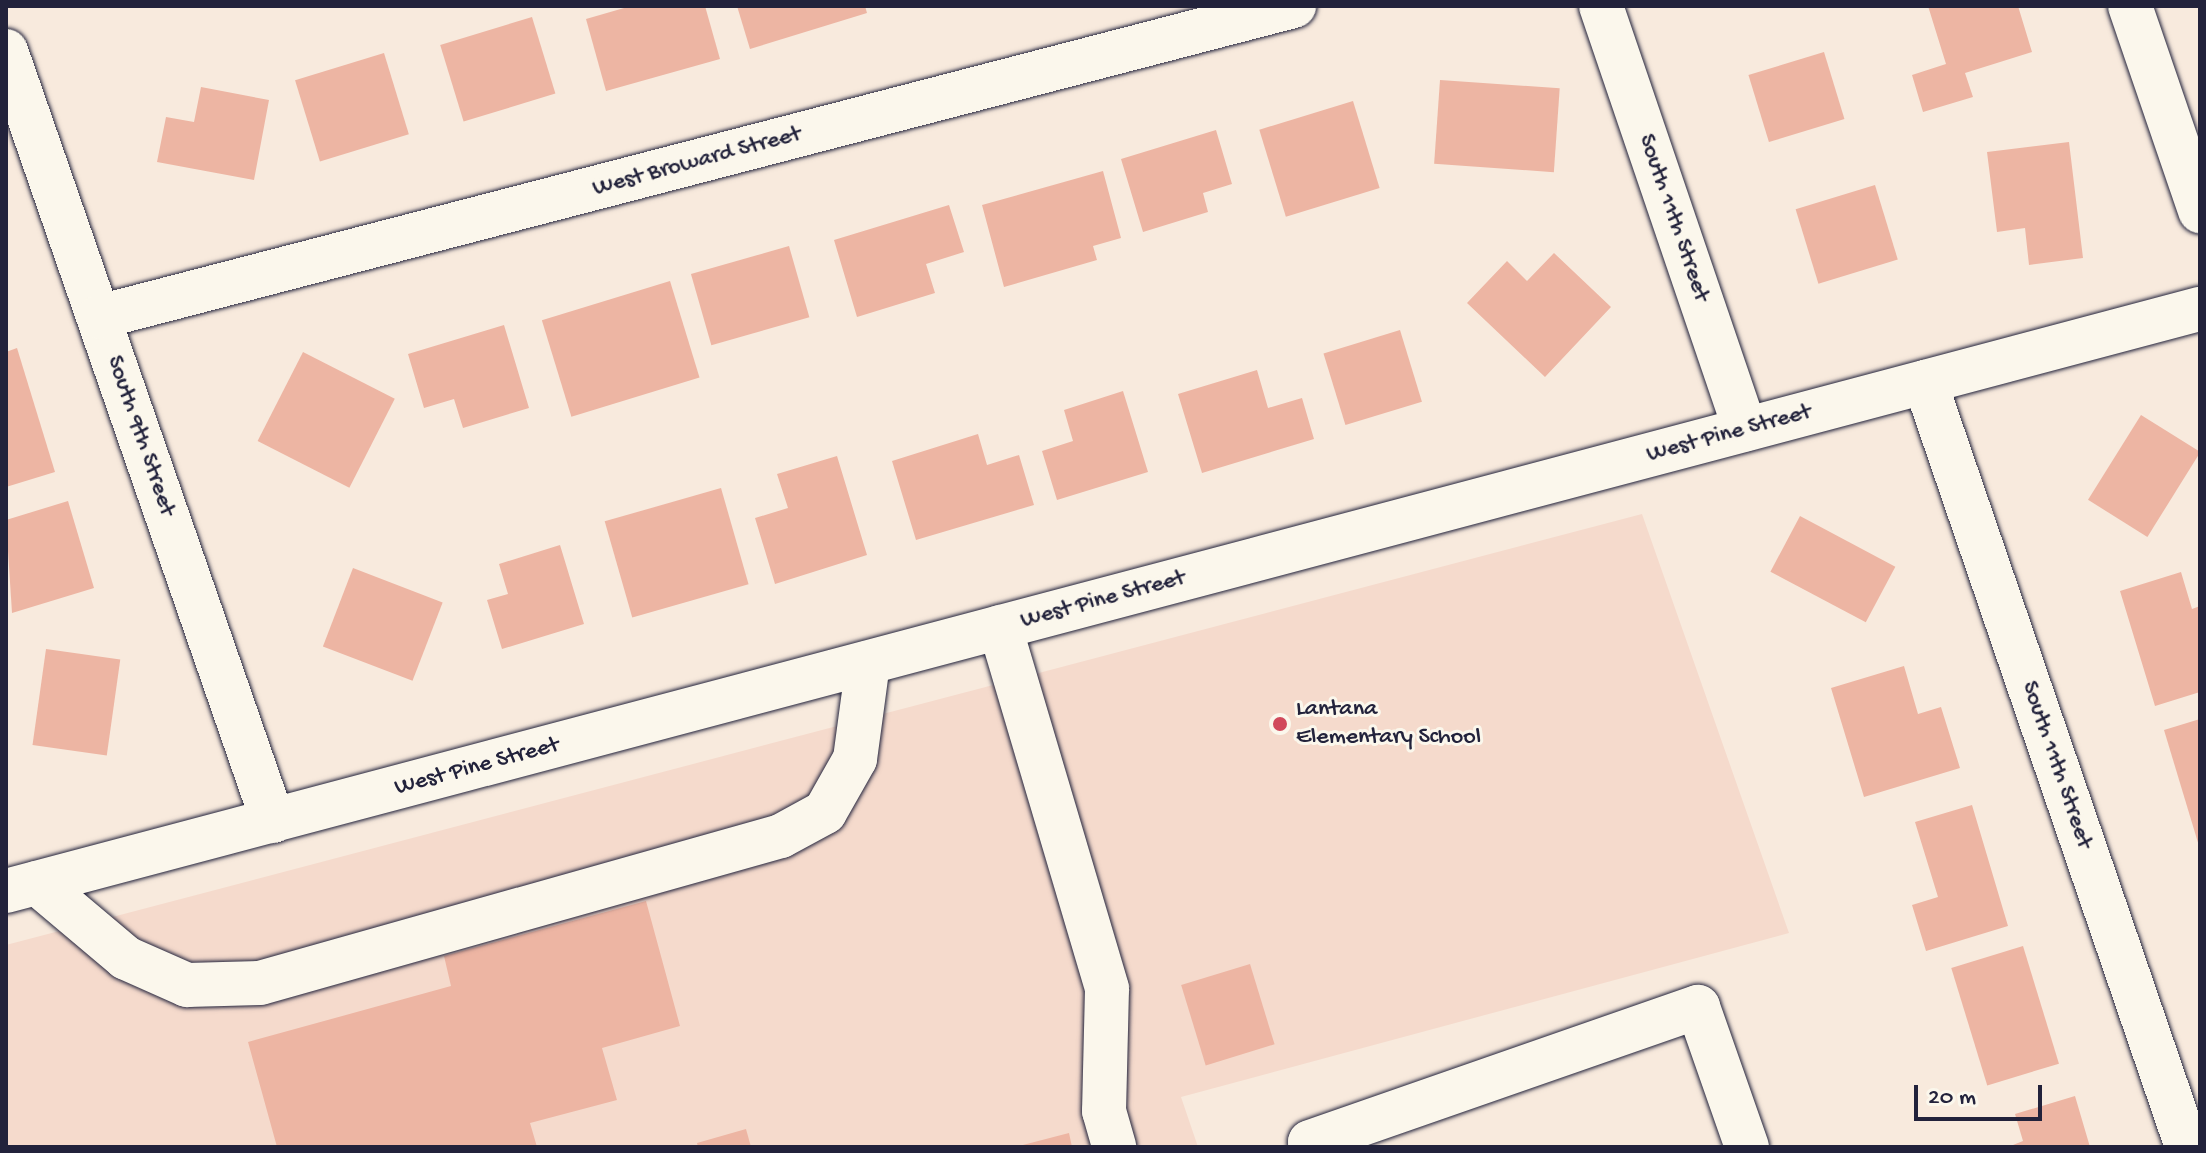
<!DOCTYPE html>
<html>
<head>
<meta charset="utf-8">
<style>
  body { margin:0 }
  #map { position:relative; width:2206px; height:1153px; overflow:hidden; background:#f8eadd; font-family:"Gochi Hand",sans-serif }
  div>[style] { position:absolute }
  .built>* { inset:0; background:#f5dacc }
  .building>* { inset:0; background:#edb5a3; transform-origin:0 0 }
  .roads { filter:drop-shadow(0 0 2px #22223b) drop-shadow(0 0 2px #22223b) }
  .minor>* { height:44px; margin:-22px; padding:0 22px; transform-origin:22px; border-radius:22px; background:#fbf7ec }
  .dots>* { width:22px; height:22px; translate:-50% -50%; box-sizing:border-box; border:4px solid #fbf7ec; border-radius:50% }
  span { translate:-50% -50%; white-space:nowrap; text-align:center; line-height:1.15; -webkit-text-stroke:6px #fbf7ec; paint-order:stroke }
  .street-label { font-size:24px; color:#22223b }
  .poi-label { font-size:24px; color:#22223b }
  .left { translate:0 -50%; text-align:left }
  .frame { position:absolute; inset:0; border:8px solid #22223b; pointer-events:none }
  .scale { position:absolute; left:1914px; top:1085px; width:128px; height:36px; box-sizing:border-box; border:4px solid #22223b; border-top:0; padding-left:10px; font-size:24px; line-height:28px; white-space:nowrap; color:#22223b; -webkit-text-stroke:6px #fbf7ec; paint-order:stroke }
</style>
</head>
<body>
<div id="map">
  <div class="built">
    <div style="clip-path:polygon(1642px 514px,1789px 933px,1181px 1097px,1198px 1147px,6px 1147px,6px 945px)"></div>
  </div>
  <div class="building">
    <div style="clip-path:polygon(631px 6px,705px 6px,720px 59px,606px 91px,586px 19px)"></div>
    <div style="clip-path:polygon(737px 6px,865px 6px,867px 13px,750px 49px)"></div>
    <div style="clip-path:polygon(1928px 6px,2018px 6px,2032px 52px,1965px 73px,1973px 97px,1923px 112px,1912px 75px,1946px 64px)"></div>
    <div style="left:532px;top:17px;width:80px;height:96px;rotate:73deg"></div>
    <div style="left:1824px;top:52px;width:70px;height:79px;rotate:73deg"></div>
    <div style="left:384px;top:53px;width:85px;height:93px;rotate:73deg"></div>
    <div style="left:1440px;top:80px;width:120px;height:84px;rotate:4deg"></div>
    <div style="clip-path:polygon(201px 87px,269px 100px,254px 180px,157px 162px,166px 117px,194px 122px)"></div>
    <div style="left:1353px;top:101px;width:91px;height:98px;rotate:73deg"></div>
    <div style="clip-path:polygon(1216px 130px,1232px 184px,1203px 193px,1208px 212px,1143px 232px,1121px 159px)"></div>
    <div style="clip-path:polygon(2069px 142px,2083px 258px,2029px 265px,2025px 228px,1997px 232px,1987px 152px)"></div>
    <div style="clip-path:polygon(1103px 171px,1121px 238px,1093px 246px,1097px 260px,1004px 287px,982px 205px)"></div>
    <div style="left:1875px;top:185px;width:78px;height:83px;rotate:73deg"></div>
    <div style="clip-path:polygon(949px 205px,964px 252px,926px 264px,935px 293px,857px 317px,834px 240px)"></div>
    <div style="left:789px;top:246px;width:74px;height:102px;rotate:74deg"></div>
    <div style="clip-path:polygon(1554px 253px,1611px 307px,1545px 377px,1467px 303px,1507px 261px,1527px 281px)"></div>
    <div style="left:670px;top:281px;width:101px;height:134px;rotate:73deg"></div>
    <div style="clip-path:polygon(504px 325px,529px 408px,463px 428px,454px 399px,424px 408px,408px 354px)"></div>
    <div style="left:1400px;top:330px;width:75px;height:80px;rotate:73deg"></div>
    <div style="clip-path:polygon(17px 348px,55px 472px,6px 487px,6px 352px)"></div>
    <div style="left:303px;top:352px;width:103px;height:100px;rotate:27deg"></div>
    <div style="clip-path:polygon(1257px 370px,1268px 408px,1302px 398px,1314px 439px,1202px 473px,1178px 394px)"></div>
    <div style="clip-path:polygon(1123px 391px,1148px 472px,1057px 500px,1042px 451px,1073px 441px,1064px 410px)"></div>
    <div style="left:2141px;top:415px;width:70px;height:100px;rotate:32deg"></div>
    <div style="clip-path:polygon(978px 434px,987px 465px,1019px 455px,1034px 505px,916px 540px,892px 461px)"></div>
    <div style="clip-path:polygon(837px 456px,867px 555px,775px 584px,755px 518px,788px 508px,777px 474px)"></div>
    <div style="left:721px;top:488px;width:100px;height:121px;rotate:74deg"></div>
    <div style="clip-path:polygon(68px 501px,94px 588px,12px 613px,6px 520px)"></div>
    <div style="left:1800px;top:516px;width:108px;height:63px;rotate:28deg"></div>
    <div style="clip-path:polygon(560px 545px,584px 624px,502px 649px,487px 600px,508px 594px,499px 564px)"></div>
    <div style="left:353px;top:568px;width:96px;height:84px;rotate:21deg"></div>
    <div style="clip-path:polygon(2181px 572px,2192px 609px,2200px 606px,2200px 692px,2155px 706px,2120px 591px)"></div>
    <div style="left:46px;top:649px;width:75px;height:97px;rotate:8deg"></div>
    <div style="clip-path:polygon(1904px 666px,1918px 714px,1941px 707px,1960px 768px,1864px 797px,1831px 688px)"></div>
    <div style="clip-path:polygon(2200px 719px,2200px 845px,2199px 846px,2164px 730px)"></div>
    <div style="clip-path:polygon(1972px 805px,2008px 926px,1926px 951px,1912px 905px,1938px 897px,1915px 822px)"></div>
    <div style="clip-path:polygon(646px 901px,680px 1026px,602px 1048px,617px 1100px,530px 1123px,537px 1147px,277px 1147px,248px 1042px,451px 986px,444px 956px)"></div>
    <div style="left:2023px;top:946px;width:123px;height:75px;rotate:73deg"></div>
    <div style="left:1250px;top:964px;width:84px;height:72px;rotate:73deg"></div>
    <div style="clip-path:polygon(2075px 1096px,2090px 1147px,2008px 1147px,2023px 1141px,2015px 1114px)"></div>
    <div style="clip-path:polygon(746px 1129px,751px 1147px,698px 1147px,697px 1143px)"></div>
    <div style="clip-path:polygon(1069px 1133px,1072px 1147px,1019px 1147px,1019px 1146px)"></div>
  </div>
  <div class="roads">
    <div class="minor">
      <div style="left:1601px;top:6px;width:447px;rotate:71.2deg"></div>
      <div style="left:2130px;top:6px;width:217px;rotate:71.1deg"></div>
      <div style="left:6px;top:51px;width:815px;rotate:70.88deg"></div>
      <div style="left:99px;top:317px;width:1235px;rotate:-14.59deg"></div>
      <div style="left:1925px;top:382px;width:809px;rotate:71.09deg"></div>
      <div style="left:1000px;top:627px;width:377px;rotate:73.5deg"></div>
      <div style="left:1107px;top:989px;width:122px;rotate:91.4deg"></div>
      <div style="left:1104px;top:1111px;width:37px;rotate:74deg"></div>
      <div style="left:37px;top:883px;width:116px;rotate:40.1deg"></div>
      <div style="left:126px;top:958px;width:67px;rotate:23.9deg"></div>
      <div style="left:187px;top:985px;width:73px;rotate:-1.6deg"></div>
      <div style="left:260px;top:983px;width:541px;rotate:-15.76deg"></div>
      <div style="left:781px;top:836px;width:50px;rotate:-28.6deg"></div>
      <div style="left:825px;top:812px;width:61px;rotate:-60.5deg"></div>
      <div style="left:855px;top:759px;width:97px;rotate:-82.3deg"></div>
      <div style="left:6px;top:891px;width:2270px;rotate:-14.86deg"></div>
      <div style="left:1312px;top:1147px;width:5px;rotate:-112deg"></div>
      <div style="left:1310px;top:1142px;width:411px;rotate:-19.2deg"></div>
      <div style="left:1698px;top:1007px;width:148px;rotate:70.7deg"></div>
    </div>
  </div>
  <div class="dots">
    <div style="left:1280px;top:724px;background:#d1495b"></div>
  </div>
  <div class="street-label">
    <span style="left:697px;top:162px;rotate:-15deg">West Broward Street</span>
    <span style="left:1673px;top:218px;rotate:71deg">South 11th Street</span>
    <span style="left:1729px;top:434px;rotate:-15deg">West Pine Street</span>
    <span style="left:140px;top:436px;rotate:71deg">South 9th Street</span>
    <span style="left:1103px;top:600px;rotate:-15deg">West Pine Street</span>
    <span style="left:2056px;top:765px;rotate:71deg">South 11th Street</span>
    <span style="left:477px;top:767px;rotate:-15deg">West Pine Street</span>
  </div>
  <div class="poi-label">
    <span class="left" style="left:1296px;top:724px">Lantana<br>Elementary School</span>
  </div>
  <div class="frame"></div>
  <div class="scale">20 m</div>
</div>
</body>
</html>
